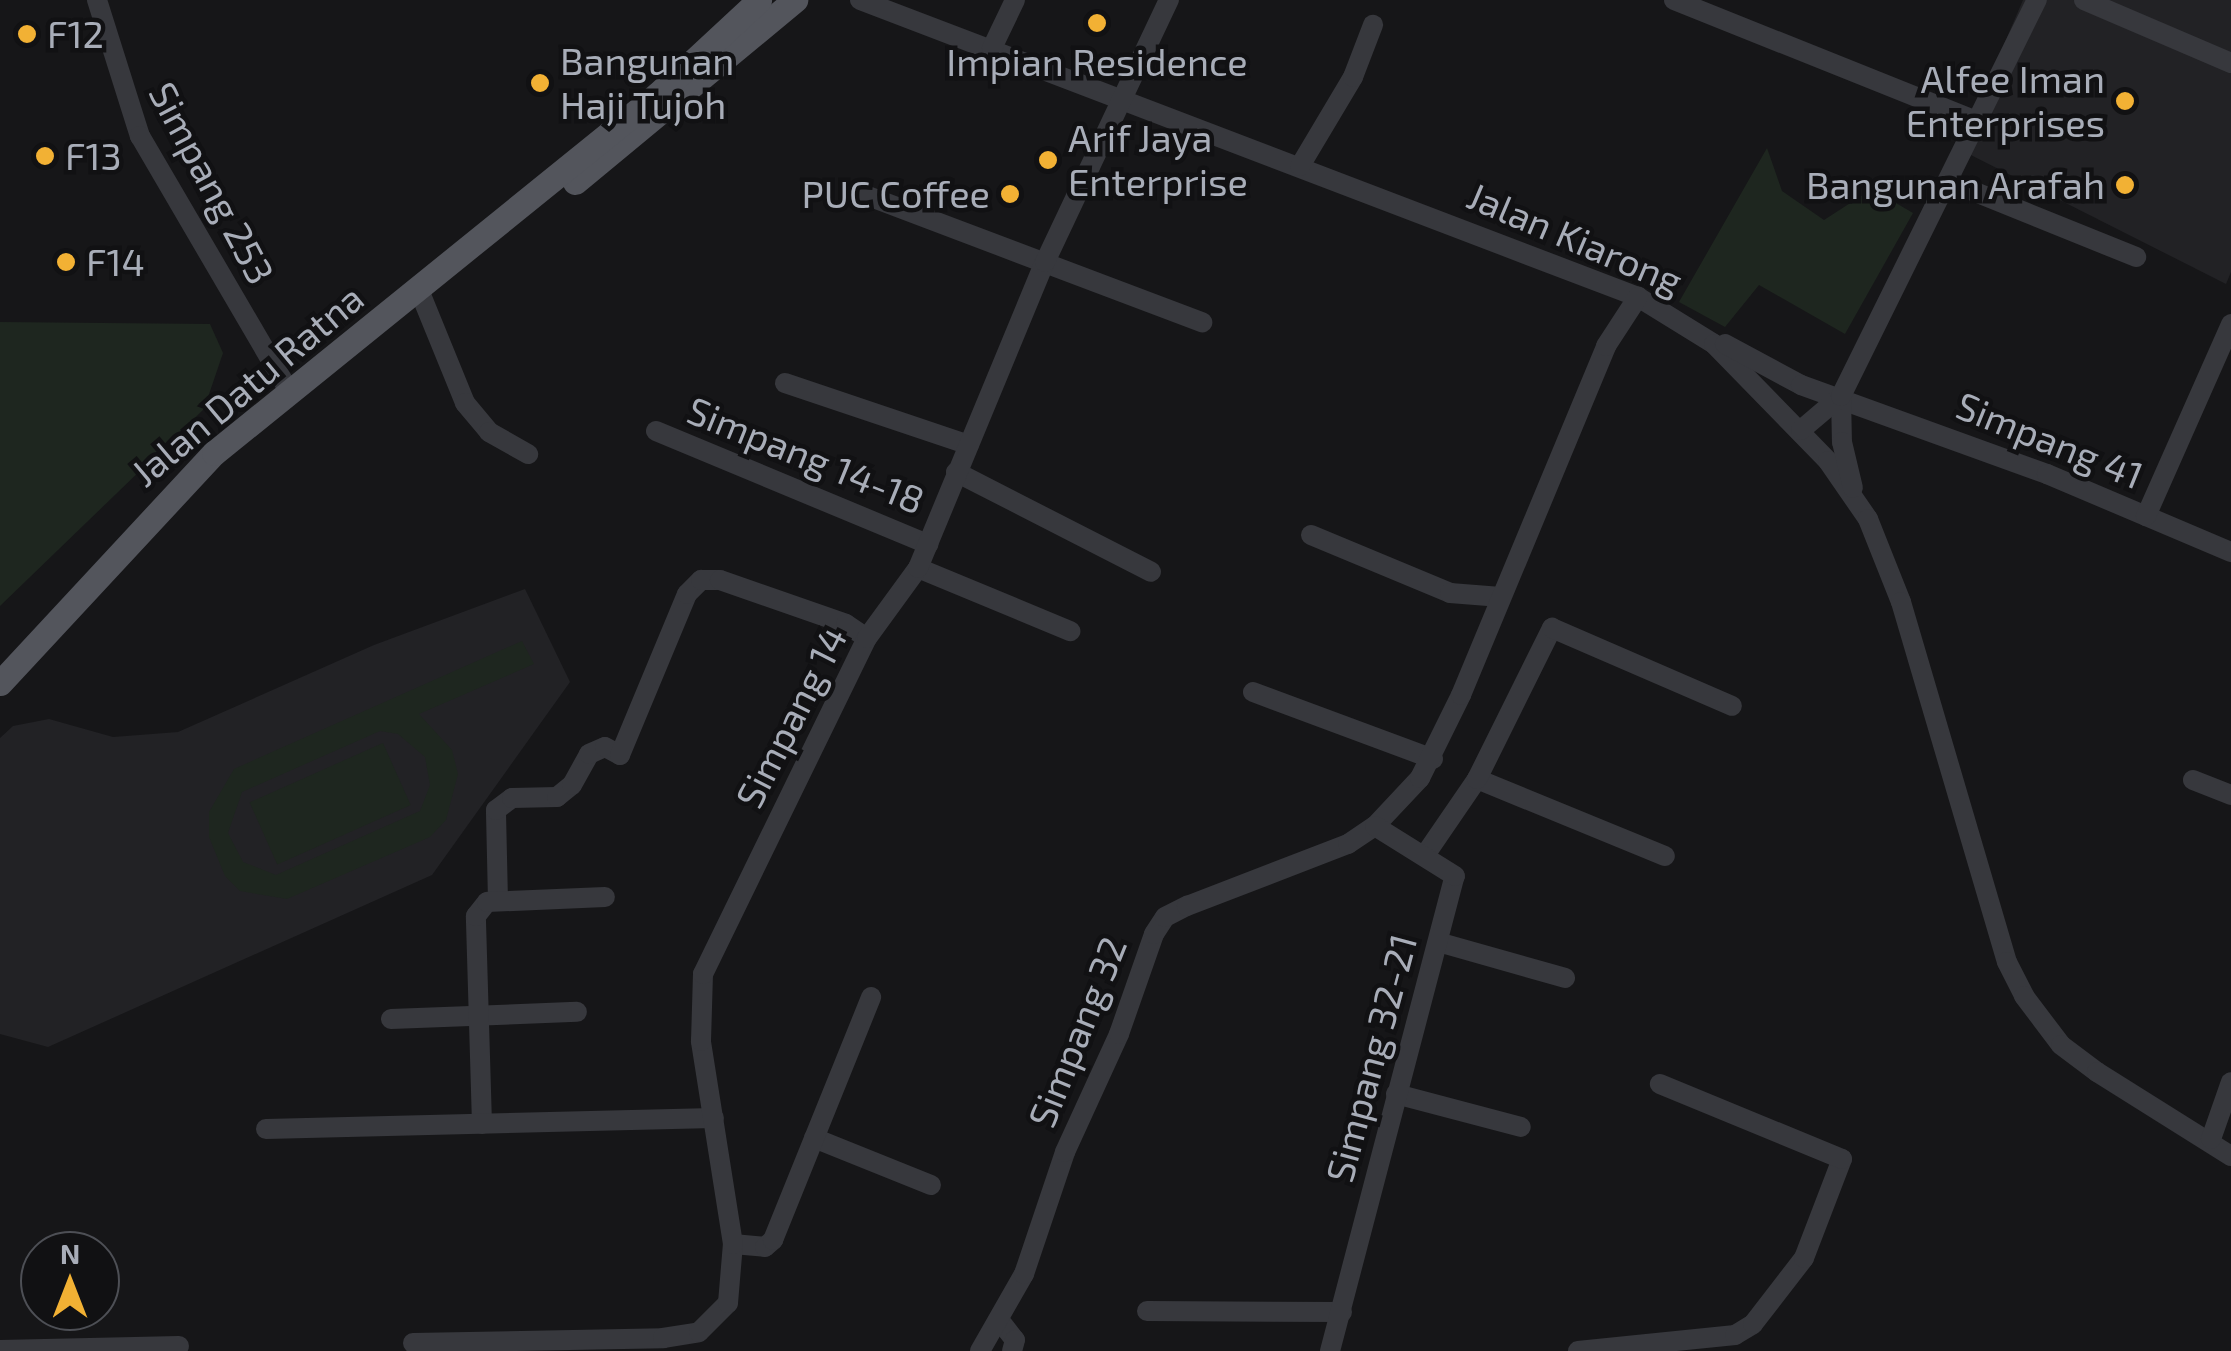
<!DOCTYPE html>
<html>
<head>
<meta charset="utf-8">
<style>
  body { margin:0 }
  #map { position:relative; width:2231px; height:1351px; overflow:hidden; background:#161618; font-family:"Exo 2",sans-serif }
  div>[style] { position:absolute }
  .built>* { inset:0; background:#222225 }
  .green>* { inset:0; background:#1e261f; transform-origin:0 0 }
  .minor>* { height:20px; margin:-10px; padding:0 10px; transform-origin:10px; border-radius:10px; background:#37383d }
  .major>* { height:25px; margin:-12.5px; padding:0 12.5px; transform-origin:12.5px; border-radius:12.5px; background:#53555c }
  .dots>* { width:28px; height:28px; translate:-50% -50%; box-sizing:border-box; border:5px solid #111113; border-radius:50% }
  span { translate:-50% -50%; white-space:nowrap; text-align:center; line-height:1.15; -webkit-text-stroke:9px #111113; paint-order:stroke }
  .poi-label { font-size:38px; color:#a8adb8 }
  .left { translate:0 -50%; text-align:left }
  .right { translate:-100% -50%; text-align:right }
  .street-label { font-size:38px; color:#a8adb8 }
  .north { position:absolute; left:20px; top:1231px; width:100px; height:100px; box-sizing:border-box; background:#111113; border:2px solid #4d4f55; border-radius:50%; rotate:0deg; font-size:28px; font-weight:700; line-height:40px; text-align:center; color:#a8adb8 }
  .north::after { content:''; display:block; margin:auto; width:35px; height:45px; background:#f2b134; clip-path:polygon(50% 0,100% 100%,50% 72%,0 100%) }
</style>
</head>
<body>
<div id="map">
  <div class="built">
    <div style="clip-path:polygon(2023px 0,2231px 0,2231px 272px,2226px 284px,1959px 149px)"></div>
    <div style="clip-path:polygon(525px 589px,570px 682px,432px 875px,48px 1047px,0 1034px,0 738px,13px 726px,49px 719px,113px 737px,178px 732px,374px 645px)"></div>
  </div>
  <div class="green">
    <div style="clip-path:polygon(1767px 148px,1782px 191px,1824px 220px,1872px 189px,1913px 213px,1845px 334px,1759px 285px,1725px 327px,1679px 302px)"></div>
    <div style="clip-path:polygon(0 322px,210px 324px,223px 353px,204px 409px,0 606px)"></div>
    <div style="clip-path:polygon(evenodd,522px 641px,534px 664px,419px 714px,452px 750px,458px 774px,446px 820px,430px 837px,287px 899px,240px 891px,225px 876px,209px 837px,209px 812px,234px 769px,522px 641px,380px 731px,398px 734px,425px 757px,430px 785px,420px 811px,276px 875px,243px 862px,228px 833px,242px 792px,380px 731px)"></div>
    <div style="left:383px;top:743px;width:68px;height:146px;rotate:66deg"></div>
  </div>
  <div class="minor">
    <div style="left:97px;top:0;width:143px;rotate:72.5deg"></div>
    <div style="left:140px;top:136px;width:293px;rotate:59.7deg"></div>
    <div style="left:860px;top:0;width:833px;rotate:20.89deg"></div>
    <div style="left:1638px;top:297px;width:89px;rotate:31.7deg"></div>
    <div style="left:1714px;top:344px;width:163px;rotate:45.7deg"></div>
    <div style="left:1828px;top:461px;width:70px;rotate:55.4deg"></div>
    <div style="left:1868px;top:519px;width:89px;rotate:68.3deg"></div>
    <div style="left:1901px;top:602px;width:375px;rotate:73.6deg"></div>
    <div style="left:2007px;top:962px;width:38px;rotate:63deg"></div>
    <div style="left:2024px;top:996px;width:61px;rotate:52.9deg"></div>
    <div style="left:2061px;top:1045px;width:45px;rotate:36.9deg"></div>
    <div style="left:2097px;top:1072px;width:158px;rotate:32.1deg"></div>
    <div style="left:1674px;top:0;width:325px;rotate:21.8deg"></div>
    <div style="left:2084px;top:0;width:160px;rotate:23.2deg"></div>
    <div style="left:992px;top:48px;width:53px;rotate:-64.4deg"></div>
    <div style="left:1300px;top:166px;width:104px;rotate:-59.2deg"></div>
    <div style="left:1353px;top:77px;width:56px;rotate:-69deg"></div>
    <div style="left:1948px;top:181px;width:203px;rotate:22deg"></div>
    <div style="left:860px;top:193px;width:366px;rotate:20.7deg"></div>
    <div style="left:419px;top:290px;width:122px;rotate:67.8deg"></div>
    <div style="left:465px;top:403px;width:38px;rotate:50deg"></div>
    <div style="left:489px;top:432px;width:45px;rotate:29.4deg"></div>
    <div style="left:1725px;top:344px;width:86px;rotate:28.3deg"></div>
    <div style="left:1801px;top:385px;width:262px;rotate:19.9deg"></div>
    <div style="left:2047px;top:474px;width:200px;rotate:23deg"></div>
    <div style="left:785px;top:383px;width:194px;rotate:18.6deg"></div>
    <div style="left:1841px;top:396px;width:46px;rotate:88.8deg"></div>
    <div style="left:1842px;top:442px;width:47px;rotate:76.6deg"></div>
    <div style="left:1801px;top:430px;width:52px;rotate:-40.4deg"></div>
    <div style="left:1841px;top:396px;width:442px;rotate:-63.7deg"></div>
    <div style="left:656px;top:431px;width:295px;rotate:22.6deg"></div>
    <div style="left:956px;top:472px;width:219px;rotate:27.1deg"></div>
    <div style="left:2146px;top:516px;width:210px;rotate:-66.1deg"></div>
    <div style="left:1311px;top:535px;width:151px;rotate:22.6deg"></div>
    <div style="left:1450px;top:593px;width:51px;rotate:4.5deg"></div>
    <div style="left:918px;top:568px;width:165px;rotate:22.5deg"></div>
    <div style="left:1253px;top:692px;width:192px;rotate:20.4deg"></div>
    <div style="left:1477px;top:779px;width:203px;rotate:22.3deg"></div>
    <div style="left:2193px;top:780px;width:41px;rotate:21.5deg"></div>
    <div style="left:1425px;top:855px;width:92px;rotate:-55.6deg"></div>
    <div style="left:1477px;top:779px;width:169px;rotate:-63.6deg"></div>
    <div style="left:1552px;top:628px;width:196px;rotate:23.4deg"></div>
    <div style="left:498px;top:901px;width:91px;rotate:-91.3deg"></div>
    <div style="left:496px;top:810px;width:20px;rotate:-37deg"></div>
    <div style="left:512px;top:798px;width:45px;rotate:-1.3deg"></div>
    <div style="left:557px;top:797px;width:19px;rotate:-39deg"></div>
    <div style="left:572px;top:785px;width:35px;rotate:-61deg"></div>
    <div style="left:589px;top:754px;width:17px;rotate:-24deg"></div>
    <div style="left:605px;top:747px;width:17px;rotate:28deg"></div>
    <div style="left:620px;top:755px;width:174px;rotate:-67.4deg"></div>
    <div style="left:687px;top:594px;width:20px;rotate:-45deg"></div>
    <div style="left:701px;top:580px;width:19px"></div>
    <div style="left:720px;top:580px;width:133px;rotate:19.2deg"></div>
    <div style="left:846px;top:624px;width:25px;rotate:34deg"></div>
    <div style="left:1438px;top:942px;width:132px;rotate:15.8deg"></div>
    <div style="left:391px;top:1019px;width:186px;rotate:-2.2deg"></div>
    <div style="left:1396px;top:1094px;width:129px;rotate:14.8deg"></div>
    <div style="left:482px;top:1124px;width:208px;rotate:-91.7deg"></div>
    <div style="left:476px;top:916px;width:18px;rotate:-52deg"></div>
    <div style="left:487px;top:902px;width:118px;rotate:-2.4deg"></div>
    <div style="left:266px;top:1129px;width:448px;rotate:-1.4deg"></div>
    <div style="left:814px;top:1138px;width:126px;rotate:21.9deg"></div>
    <div style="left:2211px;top:1139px;width:60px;rotate:-70.7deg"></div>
    <div style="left:733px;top:1244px;width:32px;rotate:5deg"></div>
    <div style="left:765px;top:1247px;width:11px;rotate:-41deg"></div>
    <div style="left:773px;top:1240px;width:262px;rotate:-68deg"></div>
    <div style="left:1147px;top:1311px;width:195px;rotate:0.3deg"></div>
    <div style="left:1000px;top:1321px;width:24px;rotate:52deg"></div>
    <div style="left:1015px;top:1340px;width:11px;rotate:105deg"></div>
    <div style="left:413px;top:1343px;width:250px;rotate:-1.1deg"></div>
    <div style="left:663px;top:1338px;width:36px;rotate:-9deg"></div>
    <div style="left:699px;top:1332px;width:41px;rotate:-45deg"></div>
    <div style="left:728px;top:1303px;width:59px;rotate:-85.2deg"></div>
    <div style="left:733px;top:1244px;width:206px;rotate:-99deg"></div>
    <div style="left:701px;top:1041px;width:67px;rotate:-88.3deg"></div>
    <div style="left:703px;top:974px;width:374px;rotate:-64deg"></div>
    <div style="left:867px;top:638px;width:87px;rotate:-53.9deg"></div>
    <div style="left:918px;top:568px;width:331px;rotate:-67.5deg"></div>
    <div style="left:1045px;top:262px;width:290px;rotate:-64.7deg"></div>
    <div style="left:0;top:1350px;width:179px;rotate:-1.3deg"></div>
    <div style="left:980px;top:1351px;width:89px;rotate:-60.3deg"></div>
    <div style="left:1024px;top:1274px;width:129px;rotate:-71.4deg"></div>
    <div style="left:1065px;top:1152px;width:130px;rotate:-65.4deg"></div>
    <div style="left:1119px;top:1034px;width:106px;rotate:-70.7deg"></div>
    <div style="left:1154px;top:934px;width:20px;rotate:-57deg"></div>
    <div style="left:1165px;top:917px;width:25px;rotate:-27deg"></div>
    <div style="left:1187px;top:906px;width:173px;rotate:-21.1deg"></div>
    <div style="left:1348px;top:844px;width:32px;rotate:-34deg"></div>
    <div style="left:1375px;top:826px;width:66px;rotate:-46.8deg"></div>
    <div style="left:1420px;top:778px;width:93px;rotate:-63.7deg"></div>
    <div style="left:1461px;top:695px;width:378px;rotate:-67.4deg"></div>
    <div style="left:1606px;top:346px;width:59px;rotate:-56.9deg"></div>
    <div style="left:1330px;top:1351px;width:491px;rotate:-75.3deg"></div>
    <div style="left:1455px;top:876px;width:94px;rotate:-148deg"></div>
    <div style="left:1578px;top:1351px;width:158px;rotate:-5.8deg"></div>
    <div style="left:1735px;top:1335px;width:21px;rotate:-31deg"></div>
    <div style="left:1753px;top:1324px;width:83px;rotate:-52.3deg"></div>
    <div style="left:1804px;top:1258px;width:106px;rotate:-69deg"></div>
    <div style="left:1842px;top:1159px;width:197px;rotate:-157.6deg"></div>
  </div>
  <div class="major">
    <div style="left:575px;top:182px;width:286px;rotate:-39.6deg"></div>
    <div style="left:0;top:683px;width:314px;rotate:-47.1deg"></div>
    <div style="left:214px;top:453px;width:571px;rotate:-38.96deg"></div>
    <div style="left:658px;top:94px;width:138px;rotate:-42.9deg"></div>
  </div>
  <div class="dots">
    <div style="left:1097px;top:23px;background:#f2b134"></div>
    <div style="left:27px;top:34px;background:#f2b134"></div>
    <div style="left:540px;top:83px;background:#f2b134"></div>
    <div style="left:2125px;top:101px;background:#f2b134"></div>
    <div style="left:45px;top:156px;background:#f2b134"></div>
    <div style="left:1048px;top:160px;background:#f2b134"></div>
    <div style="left:2125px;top:185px;background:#f2b134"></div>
    <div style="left:1010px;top:194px;background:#f2b134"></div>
    <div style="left:66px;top:262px;background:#f2b134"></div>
  </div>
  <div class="poi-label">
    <span class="left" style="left:47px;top:34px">F12</span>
    <span class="left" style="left:560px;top:83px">Bangunan<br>Haji Tujoh</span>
    <span style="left:1097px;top:62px">Impian Residence</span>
    <span class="right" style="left:2105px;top:101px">Alfee Iman<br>Enterprises</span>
    <span class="left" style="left:1068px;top:160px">Arif Jaya<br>Enterprise</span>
    <span class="left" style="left:65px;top:156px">F13</span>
    <span class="right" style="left:2105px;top:185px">Bangunan Arafah</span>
    <span class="right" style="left:990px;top:194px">PUC Coffee</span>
    <span class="left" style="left:86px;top:262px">F14</span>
  </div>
  <div class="street-label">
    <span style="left:212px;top:183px;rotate:62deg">Simpang 253</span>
    <span style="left:1575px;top:238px;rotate:23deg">Jalan Kiarong</span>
    <span style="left:247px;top:385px;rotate:-40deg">Jalan Datu Ratna</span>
    <span style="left:2050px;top:440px;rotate:22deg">Simpang 41</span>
    <span style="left:806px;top:455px;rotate:22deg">Simpang 14-18</span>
    <span style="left:791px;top:717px;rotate:-63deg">Simpang 14</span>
    <span style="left:1077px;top:1032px;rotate:-68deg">Simpang 32</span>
    <span style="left:1371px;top:1058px;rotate:-75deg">Simpang 32-21</span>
  </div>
  <div class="north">N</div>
</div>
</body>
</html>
